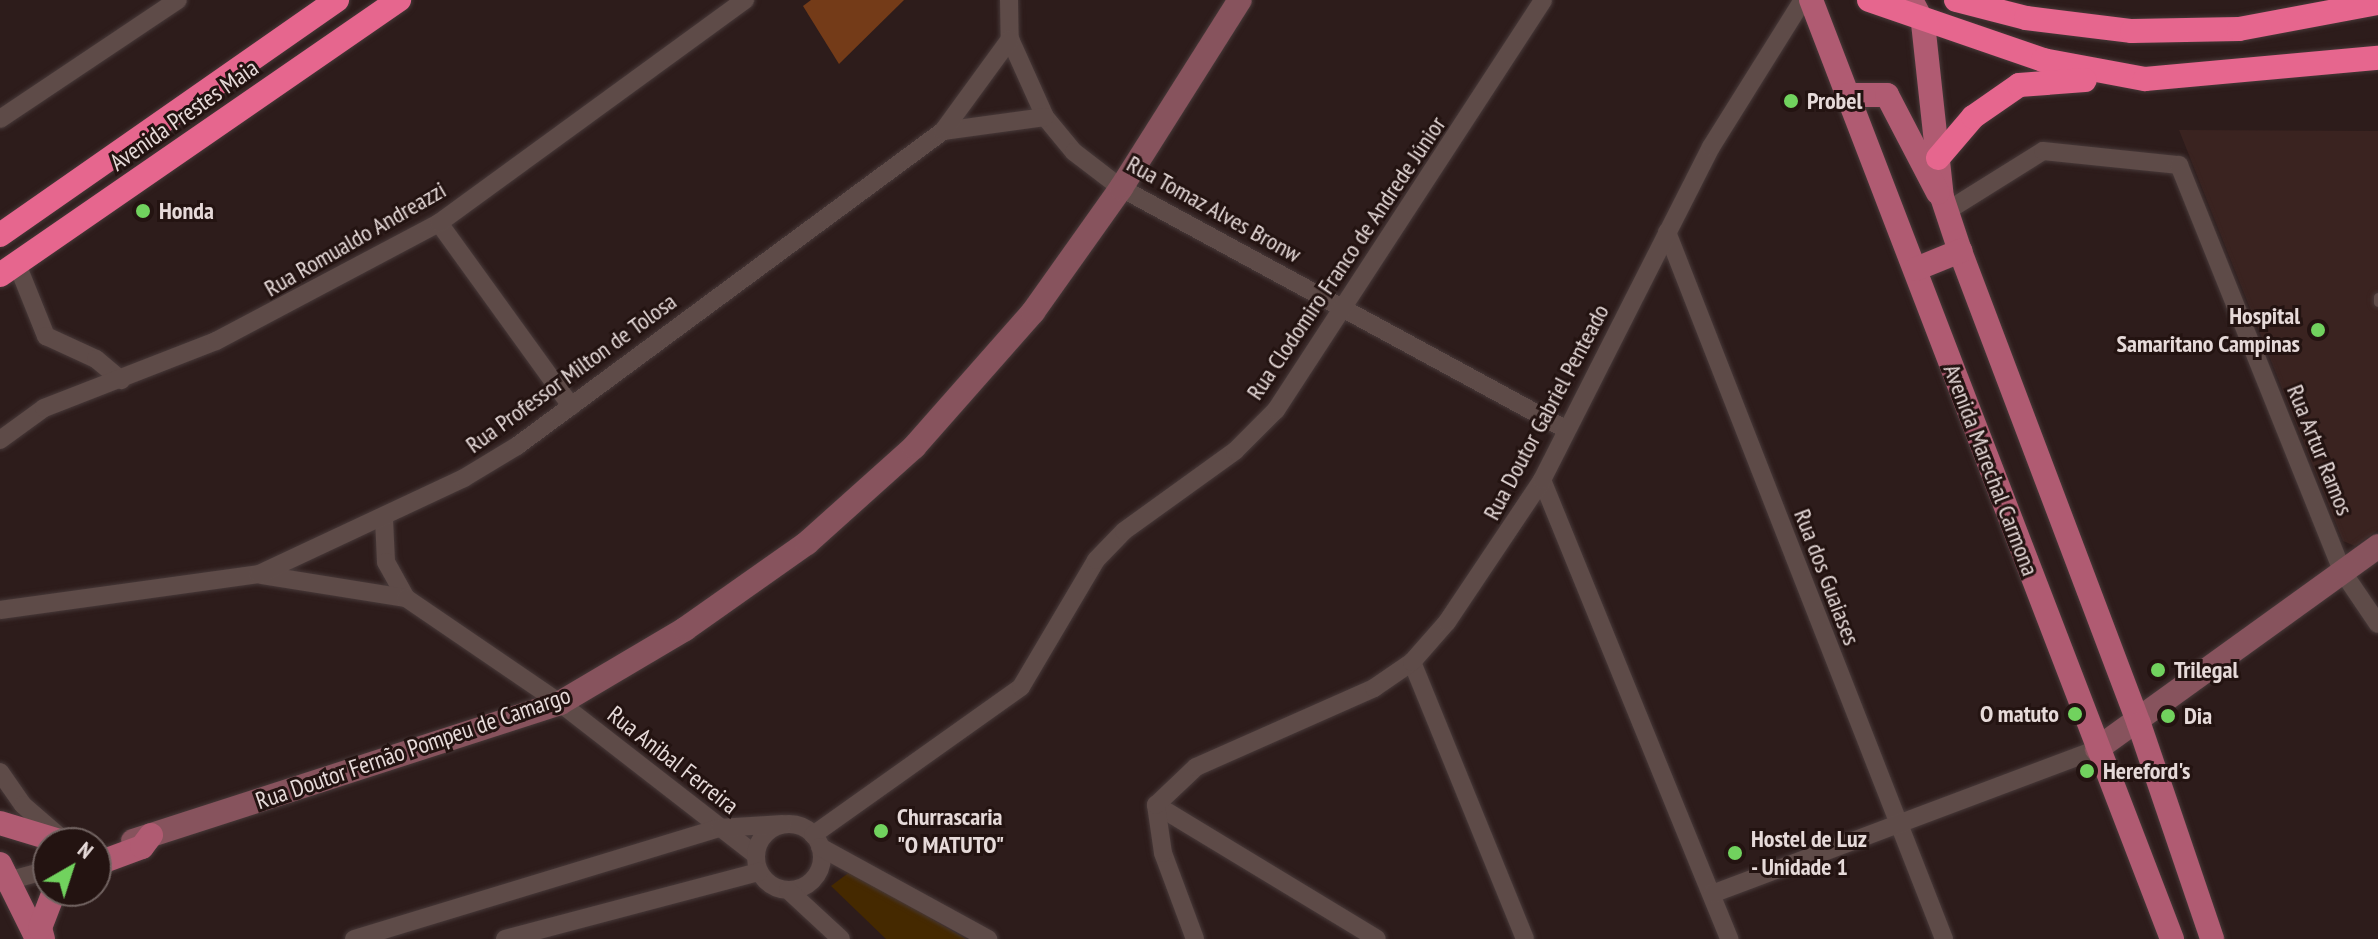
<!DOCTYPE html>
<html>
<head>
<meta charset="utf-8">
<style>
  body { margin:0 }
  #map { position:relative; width:2378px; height:939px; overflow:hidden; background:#2d1c1b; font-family:"PT Sans Narrow",sans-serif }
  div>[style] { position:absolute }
  .built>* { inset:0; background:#3a2320 }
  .green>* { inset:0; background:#452900 }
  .building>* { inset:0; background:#743b18 }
  .roads { filter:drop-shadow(0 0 2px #473939) drop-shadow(0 0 2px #473939) }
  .lane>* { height:9px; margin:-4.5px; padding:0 4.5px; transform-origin:4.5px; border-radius:4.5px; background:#5e4b48 }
  .street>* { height:18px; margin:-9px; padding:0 9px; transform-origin:9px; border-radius:9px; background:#5e4b48 }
  .street>.ring { margin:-9px; padding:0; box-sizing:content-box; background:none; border:18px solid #5e4b48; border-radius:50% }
  .secondary>* { height:24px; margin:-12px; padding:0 12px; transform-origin:12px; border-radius:12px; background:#87535d }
  .primary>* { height:24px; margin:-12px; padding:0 12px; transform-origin:12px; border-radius:12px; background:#b05b72 }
  .highway>* { height:24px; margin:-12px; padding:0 12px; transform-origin:12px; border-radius:12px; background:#e6668e }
  .dots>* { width:22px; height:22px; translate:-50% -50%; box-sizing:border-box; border:4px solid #231311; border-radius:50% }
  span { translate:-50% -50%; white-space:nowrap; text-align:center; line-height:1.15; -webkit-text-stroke:6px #231311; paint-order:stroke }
  .poi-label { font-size:24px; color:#e6dad9; font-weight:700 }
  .left { translate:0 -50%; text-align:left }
  .right { translate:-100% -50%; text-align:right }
  .street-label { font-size:24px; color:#e6dad9 }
  .north { position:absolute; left:32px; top:827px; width:80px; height:80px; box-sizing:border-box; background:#231311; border:2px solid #716361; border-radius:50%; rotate:39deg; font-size:22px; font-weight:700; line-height:32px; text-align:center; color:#e6dad9 }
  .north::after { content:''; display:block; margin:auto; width:28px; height:36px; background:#71d25e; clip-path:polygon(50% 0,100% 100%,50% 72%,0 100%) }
</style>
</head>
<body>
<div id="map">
  <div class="built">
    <div style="clip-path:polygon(2179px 130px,2378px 131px,2378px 530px,2355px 546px,2343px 541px)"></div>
  </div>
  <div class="green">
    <div style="clip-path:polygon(851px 871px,966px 939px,886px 939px,831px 886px)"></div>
  </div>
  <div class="building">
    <div style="clip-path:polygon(811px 0,904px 0,839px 64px,803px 6px)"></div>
  </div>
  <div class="roads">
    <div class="lane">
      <div style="left:2378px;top:297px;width:5px;rotate:90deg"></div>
    </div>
    <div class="street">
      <div style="left:1009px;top:0;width:39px;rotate:89deg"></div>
      <div style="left:1010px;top:39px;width:85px;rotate:65.8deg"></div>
      <div style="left:1045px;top:117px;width:45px;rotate:50.4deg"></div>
      <div style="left:1074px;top:152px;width:59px;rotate:37.5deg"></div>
      <div style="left:1121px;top:188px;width:507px;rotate:28.48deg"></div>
      <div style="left:0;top:119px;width:214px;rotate:-33.8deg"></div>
      <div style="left:943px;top:131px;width:103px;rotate:-7.8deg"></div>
      <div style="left:1947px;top:211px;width:113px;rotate:-32deg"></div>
      <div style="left:2043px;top:151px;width:137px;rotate:5.9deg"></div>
      <div style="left:2179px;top:165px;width:437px;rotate:68.1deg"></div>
      <div style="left:2342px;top:571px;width:64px;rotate:55.8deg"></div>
      <div style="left:439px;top:223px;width:226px;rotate:54.2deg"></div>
      <div style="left:1667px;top:232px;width:759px;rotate:68.6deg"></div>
      <div style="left:17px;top:264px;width:78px;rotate:68.1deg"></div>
      <div style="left:46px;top:336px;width:55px;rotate:24.7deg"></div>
      <div style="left:96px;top:359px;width:33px;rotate:40deg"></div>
      <div style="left:0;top:440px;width:54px;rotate:-36deg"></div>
      <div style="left:44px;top:408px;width:185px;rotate:-21.3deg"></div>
      <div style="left:216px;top:341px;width:252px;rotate:-27.9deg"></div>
      <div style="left:439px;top:223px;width:379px;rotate:-36.1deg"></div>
      <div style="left:1542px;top:480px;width:496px;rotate:67.8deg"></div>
      <div style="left:384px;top:519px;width:43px;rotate:87.3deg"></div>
      <div style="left:386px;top:562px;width:41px;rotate:60.9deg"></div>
      <div style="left:262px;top:575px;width:146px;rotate:9.1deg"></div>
      <div style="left:406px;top:598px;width:186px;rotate:34.3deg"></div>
      <div style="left:560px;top:703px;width:248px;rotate:37.8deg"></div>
      <div style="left:0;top:610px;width:261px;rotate:-7.9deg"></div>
      <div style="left:259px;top:574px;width:226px;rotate:-25.1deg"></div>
      <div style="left:464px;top:478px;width:62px;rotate:-31.1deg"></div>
      <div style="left:517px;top:446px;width:530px;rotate:-36.48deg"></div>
      <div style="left:943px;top:131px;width:114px;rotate:-53.9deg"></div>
      <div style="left:1412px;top:662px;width:299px;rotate:67.8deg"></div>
      <div style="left:0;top:772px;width:40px;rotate:55.1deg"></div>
      <div style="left:23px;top:805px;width:49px;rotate:40.9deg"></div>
      <div style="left:1156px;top:805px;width:258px;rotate:31.2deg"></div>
      <div class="ring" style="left:756px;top:824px;width:48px;height:48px"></div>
      <div style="left:813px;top:835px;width:255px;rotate:-35.4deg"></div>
      <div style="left:1021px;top:687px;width:147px;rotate:-59.4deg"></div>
      <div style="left:1096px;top:560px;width:40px;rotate:-46deg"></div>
      <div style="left:1124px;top:531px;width:137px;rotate:-35.8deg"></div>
      <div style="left:1235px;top:451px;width:58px;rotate:-45deg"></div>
      <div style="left:1276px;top:410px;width:489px;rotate:-56.9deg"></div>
      <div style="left:820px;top:847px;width:192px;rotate:28.7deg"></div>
      <div style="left:0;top:883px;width:50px;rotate:-15.2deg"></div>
      <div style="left:788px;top:890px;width:72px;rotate:42.8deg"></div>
      <div style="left:1712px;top:894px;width:411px;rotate:-20.6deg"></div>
      <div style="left:354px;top:939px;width:382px;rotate:-16.9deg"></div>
      <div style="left:720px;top:828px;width:63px;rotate:-3.6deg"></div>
      <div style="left:505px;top:939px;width:263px;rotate:-14.8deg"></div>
      <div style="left:1195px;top:939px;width:92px;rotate:-110.4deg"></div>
      <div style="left:1163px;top:853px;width:49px;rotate:-98.3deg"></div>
      <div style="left:1156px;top:805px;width:55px;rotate:-43.5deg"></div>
      <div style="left:1196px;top:767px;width:195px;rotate:-23.9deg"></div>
      <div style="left:1374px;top:688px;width:46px;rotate:-34.4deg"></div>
      <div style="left:1412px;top:662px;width:53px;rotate:-48.8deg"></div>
      <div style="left:1447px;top:622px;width:171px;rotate:-56.2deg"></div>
      <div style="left:1542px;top:480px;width:373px;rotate:-63.1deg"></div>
      <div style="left:1711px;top:147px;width:173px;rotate:-58deg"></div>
    </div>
    <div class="secondary">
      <div style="left:2097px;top:749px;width:347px;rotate:-35.8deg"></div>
      <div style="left:133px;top:841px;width:449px;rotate:-17.9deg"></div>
      <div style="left:560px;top:703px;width:145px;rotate:-30.6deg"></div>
      <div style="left:685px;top:629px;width:149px;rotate:-35.2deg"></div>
      <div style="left:807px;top:543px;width:144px;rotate:-41.9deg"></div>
      <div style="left:914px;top:447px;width:180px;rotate:-48.6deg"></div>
      <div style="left:1033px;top:312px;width:152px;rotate:-54.6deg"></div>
      <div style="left:1121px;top:188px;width:222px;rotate:-57.7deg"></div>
    </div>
    <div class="primary">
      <div style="left:1811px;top:0;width:1006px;rotate:68.97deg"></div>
      <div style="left:1911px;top:0;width:26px;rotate:62deg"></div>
      <div style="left:1923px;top:23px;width:175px;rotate:83.8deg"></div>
      <div style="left:1942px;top:197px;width:57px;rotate:71.6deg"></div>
      <div style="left:1960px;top:251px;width:506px;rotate:69.27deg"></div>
      <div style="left:2139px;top:724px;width:227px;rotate:71.2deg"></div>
      <div style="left:1848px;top:95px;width:39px"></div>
      <div style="left:1887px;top:95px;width:110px;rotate:62.5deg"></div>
      <div style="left:1916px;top:269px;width:48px;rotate:-22.2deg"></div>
      <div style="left:0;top:823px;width:69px;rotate:16.9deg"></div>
      <div style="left:0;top:864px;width:84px;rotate:63.7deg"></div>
      <div style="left:96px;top:864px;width:49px;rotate:-20.3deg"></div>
      <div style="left:142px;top:847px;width:15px;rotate:-53deg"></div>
      <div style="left:43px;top:939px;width:11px;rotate:-105deg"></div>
      <div style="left:40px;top:928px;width:40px;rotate:-69deg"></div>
    </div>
    <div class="highway">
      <div style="left:1869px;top:0;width:184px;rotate:19deg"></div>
      <div style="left:2043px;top:60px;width:104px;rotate:10.6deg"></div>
      <div style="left:2145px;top:79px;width:234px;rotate:-5.2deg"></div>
      <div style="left:1956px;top:0;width:72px;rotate:14.4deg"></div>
      <div style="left:2026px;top:18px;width:107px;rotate:7deg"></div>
      <div style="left:2132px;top:31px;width:107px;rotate:-1.1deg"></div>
      <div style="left:2239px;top:29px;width:141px;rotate:-10.6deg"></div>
      <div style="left:1938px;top:158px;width:54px;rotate:-49.5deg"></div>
      <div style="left:1973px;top:117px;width:56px;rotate:-34.8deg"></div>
      <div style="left:2019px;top:85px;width:66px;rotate:-4.3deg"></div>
      <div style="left:0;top:235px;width:411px;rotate:-34.9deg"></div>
      <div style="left:0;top:275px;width:485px;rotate:-34.6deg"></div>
    </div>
  </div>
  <div class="dots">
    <div style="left:1791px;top:101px;background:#71d25e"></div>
    <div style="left:143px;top:211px;background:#71d25e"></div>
    <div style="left:2318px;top:330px;background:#71d25e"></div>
    <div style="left:2158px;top:670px;background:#71d25e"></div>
    <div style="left:2075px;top:714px;background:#71d25e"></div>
    <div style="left:2168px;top:716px;background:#71d25e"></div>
    <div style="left:2087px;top:771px;background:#71d25e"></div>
    <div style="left:881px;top:831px;background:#71d25e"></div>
    <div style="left:1735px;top:853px;background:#71d25e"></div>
  </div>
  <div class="poi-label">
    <span class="left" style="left:1807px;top:101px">Probel</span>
    <span class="left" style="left:159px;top:211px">Honda</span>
    <span class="right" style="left:2300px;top:330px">Hospital<br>Samaritano Campinas</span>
    <span class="left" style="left:2174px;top:670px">Trilegal</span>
    <span class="right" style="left:2059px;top:714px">O matuto</span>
    <span class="left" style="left:2184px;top:716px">Dia</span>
    <span class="left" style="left:2103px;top:771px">Hereford's</span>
    <span class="left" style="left:897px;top:831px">Churrascaria<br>"O MATUTO"</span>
    <span class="left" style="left:1751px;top:853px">Hostel de Luz<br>- Unidade 1</span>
  </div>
  <div class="street-label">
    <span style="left:184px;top:115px;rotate:-35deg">Avenida Prestes Maia</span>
    <span style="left:1214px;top:209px;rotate:29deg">Rua Tomaz Alves Bronw</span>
    <span style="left:355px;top:239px;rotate:-30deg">Rua Romualdo Andreazzi</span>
    <span style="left:1346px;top:258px;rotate:-56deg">Rua Clodomiro Franco de Andrede Júnior</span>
    <span style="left:571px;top:373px;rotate:-36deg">Rua Professor Milton de Tolosa</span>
    <span style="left:1546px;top:412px;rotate:-62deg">Rua Doutor Gabriel Penteado</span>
    <span style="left:2320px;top:450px;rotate:68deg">Rua Artur Ramos</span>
    <span style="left:1991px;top:470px;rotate:69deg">Avenida Marechal Carmona</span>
    <span style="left:1827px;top:577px;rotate:69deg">Rua dos Guaiases</span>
    <span style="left:413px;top:748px;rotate:-19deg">Rua Doutor Fernão Pompeu de Camargo</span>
    <span style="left:673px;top:760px;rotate:38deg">Rua Anibal Ferreira</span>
  </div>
  <div class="north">N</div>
</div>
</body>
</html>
